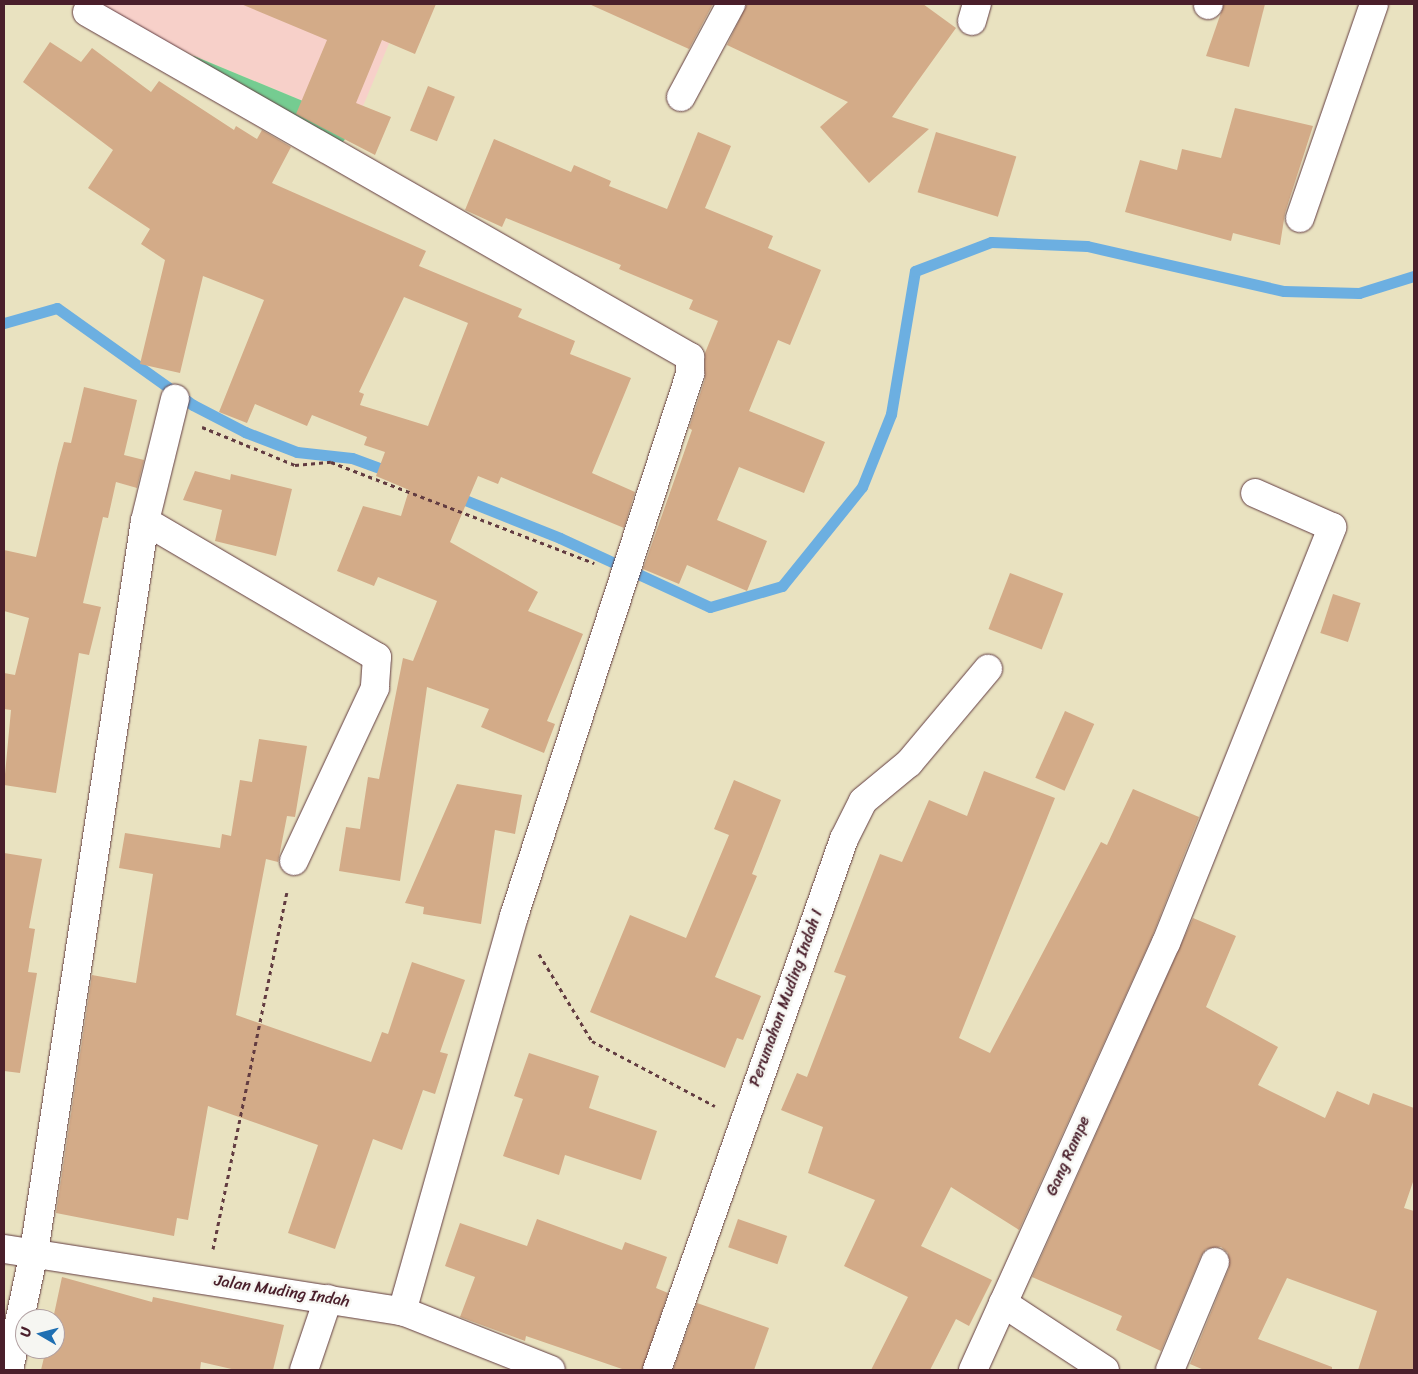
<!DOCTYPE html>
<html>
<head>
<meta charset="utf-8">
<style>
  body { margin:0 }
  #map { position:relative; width:1418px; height:1374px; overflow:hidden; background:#e9e2c0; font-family:Sriracha,sans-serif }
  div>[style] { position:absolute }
  .built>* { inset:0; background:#f7d0c9 }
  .green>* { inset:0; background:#75cc91 }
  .stream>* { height:11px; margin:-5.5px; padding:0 5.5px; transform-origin:5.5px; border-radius:5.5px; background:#6cafe1 }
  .building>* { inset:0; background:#d3ab88; transform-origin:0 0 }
  .path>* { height:3px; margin-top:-1.5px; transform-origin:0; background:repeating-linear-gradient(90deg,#623c41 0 4px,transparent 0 8px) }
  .roads { filter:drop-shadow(0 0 1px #623c41) drop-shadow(0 0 1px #623c41) }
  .minor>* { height:28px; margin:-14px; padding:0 14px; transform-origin:14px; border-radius:14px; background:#fff }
  .tertiary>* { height:28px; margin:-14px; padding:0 14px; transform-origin:14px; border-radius:14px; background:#fff }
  span { translate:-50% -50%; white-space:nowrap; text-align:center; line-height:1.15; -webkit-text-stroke:5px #f6f6f2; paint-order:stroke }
  .street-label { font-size:16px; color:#4a1f2b }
  .frame { position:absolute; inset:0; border:5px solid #4a1f2b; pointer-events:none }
  .north { position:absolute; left:15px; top:1309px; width:50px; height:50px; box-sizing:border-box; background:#f6f6f2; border:1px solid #b1a0a2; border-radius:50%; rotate:278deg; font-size:14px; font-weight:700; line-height:20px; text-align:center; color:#4a1f2b }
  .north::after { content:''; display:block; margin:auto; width:18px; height:22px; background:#1f6fb2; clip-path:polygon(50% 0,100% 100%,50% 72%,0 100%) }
</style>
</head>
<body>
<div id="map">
  <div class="built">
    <div style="clip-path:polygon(90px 4px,367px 4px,395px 29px,356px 123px,195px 56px)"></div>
  </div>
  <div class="green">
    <div style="clip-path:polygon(194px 56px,356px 123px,328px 164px,172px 72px)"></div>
  </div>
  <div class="stream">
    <div style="left:4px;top:323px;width:55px;rotate:-15.8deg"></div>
    <div style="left:57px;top:308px;width:167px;rotate:35.5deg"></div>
    <div style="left:193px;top:405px;width:59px;rotate:27.4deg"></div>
    <div style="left:245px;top:432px;width:56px;rotate:21deg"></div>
    <div style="left:297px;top:452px;width:55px;rotate:6.2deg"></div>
    <div style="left:352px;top:458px;width:44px;rotate:20.1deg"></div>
    <div style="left:455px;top:496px;width:113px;rotate:21.8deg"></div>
    <div style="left:560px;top:538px;width:165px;rotate:24.7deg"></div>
    <div style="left:710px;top:607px;width:75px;rotate:-16.3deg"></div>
    <div style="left:782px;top:586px;width:127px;rotate:-51.1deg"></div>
    <div style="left:862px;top:487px;width:79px;rotate:-68.3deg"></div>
    <div style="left:891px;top:414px;width:145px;rotate:-80.5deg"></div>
    <div style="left:915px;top:271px;width:81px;rotate:-20.9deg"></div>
    <div style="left:991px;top:242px;width:96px;rotate:2.4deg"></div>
    <div style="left:1087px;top:246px;width:202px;rotate:12.9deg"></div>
    <div style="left:1284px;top:291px;width:75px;rotate:1.5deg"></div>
    <div style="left:1359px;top:293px;width:58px;rotate:-17.2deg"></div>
  </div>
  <div class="building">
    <div style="clip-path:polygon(241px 4px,436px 4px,415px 54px,382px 40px,356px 103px,391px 117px,375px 155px,296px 114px,327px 40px)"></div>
    <div style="clip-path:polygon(589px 4px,713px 4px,689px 49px)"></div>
    <div style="clip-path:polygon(747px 4px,923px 4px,956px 28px,892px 117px,929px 129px,869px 183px,820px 127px,848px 102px,727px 45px)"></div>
    <div style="clip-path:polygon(1224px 4px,1265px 4px,1249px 67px,1206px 56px)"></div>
    <div style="clip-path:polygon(evenodd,50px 42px,81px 62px,92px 48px,151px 92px,159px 81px,234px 130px,236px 126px,257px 139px,262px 130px,291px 147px,272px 183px,426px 251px,419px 266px,522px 309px,518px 317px,575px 341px,570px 354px,631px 378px,592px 473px,635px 492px,624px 528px,501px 477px,498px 484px,478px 476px,450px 542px,538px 592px,528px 611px,583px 634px,547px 721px,555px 724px,544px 753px,481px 727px,489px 709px,427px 687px,400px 881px,339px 871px,346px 827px,360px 829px,368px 777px,379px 779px,403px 658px,413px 661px,437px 601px,378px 577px,374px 586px,337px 571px,363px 506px,401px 516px,409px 490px,376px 476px,385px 452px,364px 445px,367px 437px,312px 415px,307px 426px,255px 404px,247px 423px,219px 412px,264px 300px,203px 276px,180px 373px,140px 364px,165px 260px,141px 244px,150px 229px,88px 188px,113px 150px,23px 82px,50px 42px,404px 297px,468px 323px,428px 426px,360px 405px,364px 394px,359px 392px,404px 297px)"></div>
    <div style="left:428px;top:86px;width:29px;height:48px;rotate:22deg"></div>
    <div style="clip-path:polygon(1235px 108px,1313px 126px,1285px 213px,1280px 245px,1233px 233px,1231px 241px,1125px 212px,1140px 160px,1177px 170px,1182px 149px,1221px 158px)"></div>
    <div style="clip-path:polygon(698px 132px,731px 146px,705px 208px,773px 236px,768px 248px,821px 270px,790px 345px,778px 340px,749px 411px,825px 442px,804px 493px,739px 467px,717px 520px,767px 541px,747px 591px,687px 565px,679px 584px,643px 569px,692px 430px,689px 428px,705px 379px,705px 353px,718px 321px,689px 309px,693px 300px,619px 269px,621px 265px,506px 218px,502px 227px,465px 210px,494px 139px,571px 172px,574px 165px,611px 181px,609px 186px,667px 209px)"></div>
    <div style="left:936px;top:132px;width:84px;height:63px;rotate:17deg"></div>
    <div style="clip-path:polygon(84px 387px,137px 400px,124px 455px,144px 460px,137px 488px,116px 482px,108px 518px,103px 517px,83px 603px,101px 607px,89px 655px,79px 653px,56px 793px,4px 785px,11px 710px,4px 709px,4px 673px,15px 675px,29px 618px,4px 611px,4px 550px,36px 557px,58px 464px,64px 442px,71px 443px)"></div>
    <div style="clip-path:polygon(195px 471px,230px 480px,231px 474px,292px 489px,276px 556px,215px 541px,222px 510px,183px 500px)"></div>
    <div style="left:1010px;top:573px;width:57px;height:60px;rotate:21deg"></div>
    <div style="left:1333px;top:594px;width:29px;height:41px;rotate:18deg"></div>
    <div style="left:1065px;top:711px;width:32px;height:73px;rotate:24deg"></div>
    <div style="clip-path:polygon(259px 739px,307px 746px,295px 817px,287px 816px,278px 862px,266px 859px,236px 1015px,371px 1062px,382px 1032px,388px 1034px,412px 962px,465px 980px,440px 1052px,448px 1054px,435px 1094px,423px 1090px,402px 1150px,373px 1139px,335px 1249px,288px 1233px,318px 1145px,208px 1106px,188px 1220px,177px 1218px,174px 1236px,56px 1213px,92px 975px,136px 983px,153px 874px,119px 868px,125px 833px,220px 848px,222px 834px,231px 836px,240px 780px,252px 782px)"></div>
    <div style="clip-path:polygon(984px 771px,1055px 798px,959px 1038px,990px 1053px,1101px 842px,1107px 845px,1133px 789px,1199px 817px,1152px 937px,1019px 1230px,951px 1187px,921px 1246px,992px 1280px,969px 1326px,956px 1319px,930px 1370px,871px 1370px,908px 1297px,844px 1266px,875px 1200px,808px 1173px,823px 1127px,781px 1110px,797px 1073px,807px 1077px,846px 976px,834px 972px,880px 854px,902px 862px,929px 800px,967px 816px)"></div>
    <div style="clip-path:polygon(734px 780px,781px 800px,752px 874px,757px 876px,715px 977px,761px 996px,743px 1040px,737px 1038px,725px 1068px,590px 1012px,630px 915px,686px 938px,729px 835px,714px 829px)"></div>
    <div style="clip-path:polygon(457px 784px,522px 795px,515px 834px,495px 830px,481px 924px,423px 914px,424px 907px,405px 903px)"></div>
    <div style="clip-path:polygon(4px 853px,42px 859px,29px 928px,35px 929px,28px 972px,37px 973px,20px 1073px,4px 1071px)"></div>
    <div style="clip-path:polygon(1193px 918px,1236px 936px,1206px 1007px,1278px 1047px,1258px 1085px,1325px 1118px,1337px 1091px,1369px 1105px,1373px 1093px,1414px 1108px,1414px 1179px,1404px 1208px,1414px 1211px,1414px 1370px,1358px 1370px,1377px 1311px,1287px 1278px,1258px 1339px,1332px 1367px,1332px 1370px,1204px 1370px,1190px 1364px,1229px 1268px,1228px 1253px,1221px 1247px,1206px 1249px,1201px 1256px,1161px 1351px,1116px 1330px,1122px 1316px,1032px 1277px)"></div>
    <div style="clip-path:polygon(529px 1053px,599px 1076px,589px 1108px,657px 1131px,641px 1180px,565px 1155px,559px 1175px,503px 1156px,523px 1099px,514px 1096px)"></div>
    <div style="clip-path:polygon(537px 1219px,622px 1250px,625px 1242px,667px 1257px,656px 1288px,668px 1293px,642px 1370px,625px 1370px,526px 1336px,525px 1341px,460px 1317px,475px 1277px,445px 1266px,460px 1223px,527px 1246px)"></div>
    <div style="left:738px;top:1219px;width:52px;height:30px;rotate:19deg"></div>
    <div style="clip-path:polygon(62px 1277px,152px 1302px,153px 1297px,284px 1325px,273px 1370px,236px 1370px,201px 1362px,200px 1370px,41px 1370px,46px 1349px,55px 1349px,53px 1319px)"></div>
    <div style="clip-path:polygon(697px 1303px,769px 1328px,754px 1370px,673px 1370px)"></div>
  </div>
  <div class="path">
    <div style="left:202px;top:427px;width:100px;rotate:22.2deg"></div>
    <div style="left:295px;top:465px;width:36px;rotate:-5deg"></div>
    <div style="left:331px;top:462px;width:282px;rotate:21deg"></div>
    <div style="left:539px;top:954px;width:102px;rotate:58.7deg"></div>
    <div style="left:592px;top:1041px;width:139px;rotate:27.9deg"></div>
    <div style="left:213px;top:1249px;width:364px;rotate:-78.3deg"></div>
  </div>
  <div class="roads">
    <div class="minor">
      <div style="left:1208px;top:5px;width:1px;rotate:-45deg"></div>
      <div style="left:87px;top:12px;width:695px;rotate:29.78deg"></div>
      <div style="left:690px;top:357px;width:17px;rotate:90deg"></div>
      <div style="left:690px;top:374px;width:570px;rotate:107.99deg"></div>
      <div style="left:514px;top:916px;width:411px;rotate:105.8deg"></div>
      <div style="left:972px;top:21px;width:18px;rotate:-74deg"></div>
      <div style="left:681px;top:97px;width:106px;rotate:-61.7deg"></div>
      <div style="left:1300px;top:218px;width:226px;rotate:-70.9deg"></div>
      <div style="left:145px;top:521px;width:269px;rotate:30.4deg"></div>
      <div style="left:377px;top:657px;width:31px;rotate:94deg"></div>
      <div style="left:375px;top:688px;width:191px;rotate:115.1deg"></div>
      <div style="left:1003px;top:1303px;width:122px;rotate:33.3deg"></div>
      <div style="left:9px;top:1370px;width:121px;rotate:-78deg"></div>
      <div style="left:34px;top:1252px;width:739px;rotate:-81.37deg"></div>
      <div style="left:145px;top:521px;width:126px;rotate:-76.2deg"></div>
      <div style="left:304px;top:1370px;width:75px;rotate:-71.3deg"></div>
      <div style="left:657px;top:1370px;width:563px;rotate:-70.6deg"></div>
      <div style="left:844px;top:839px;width:42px;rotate:-63.4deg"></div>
      <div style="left:863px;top:801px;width:60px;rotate:-39.6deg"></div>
      <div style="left:909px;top:763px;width:123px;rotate:-50deg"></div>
      <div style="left:973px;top:1370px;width:469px;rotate:-65.7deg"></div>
      <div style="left:1166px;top:943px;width:448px;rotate:-68.2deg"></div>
      <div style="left:1332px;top:527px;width:84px;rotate:-156.2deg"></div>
      <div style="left:1170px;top:1370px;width:117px;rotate:-67.4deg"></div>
    </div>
    <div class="tertiary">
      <div style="left:4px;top:1249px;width:403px;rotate:8.9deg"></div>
      <div style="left:402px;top:1311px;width:160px;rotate:21.6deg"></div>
    </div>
  </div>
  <div class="street-label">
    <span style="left:786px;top:998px;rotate:-70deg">Perumahan Muding Indah I</span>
    <span style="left:1068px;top:1156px;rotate:-66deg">Gang Rampe</span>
    <span style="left:282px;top:1291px;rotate:9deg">Jalan Muding Indah</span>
  </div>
  <div class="frame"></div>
  <div class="north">U</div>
</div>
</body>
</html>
